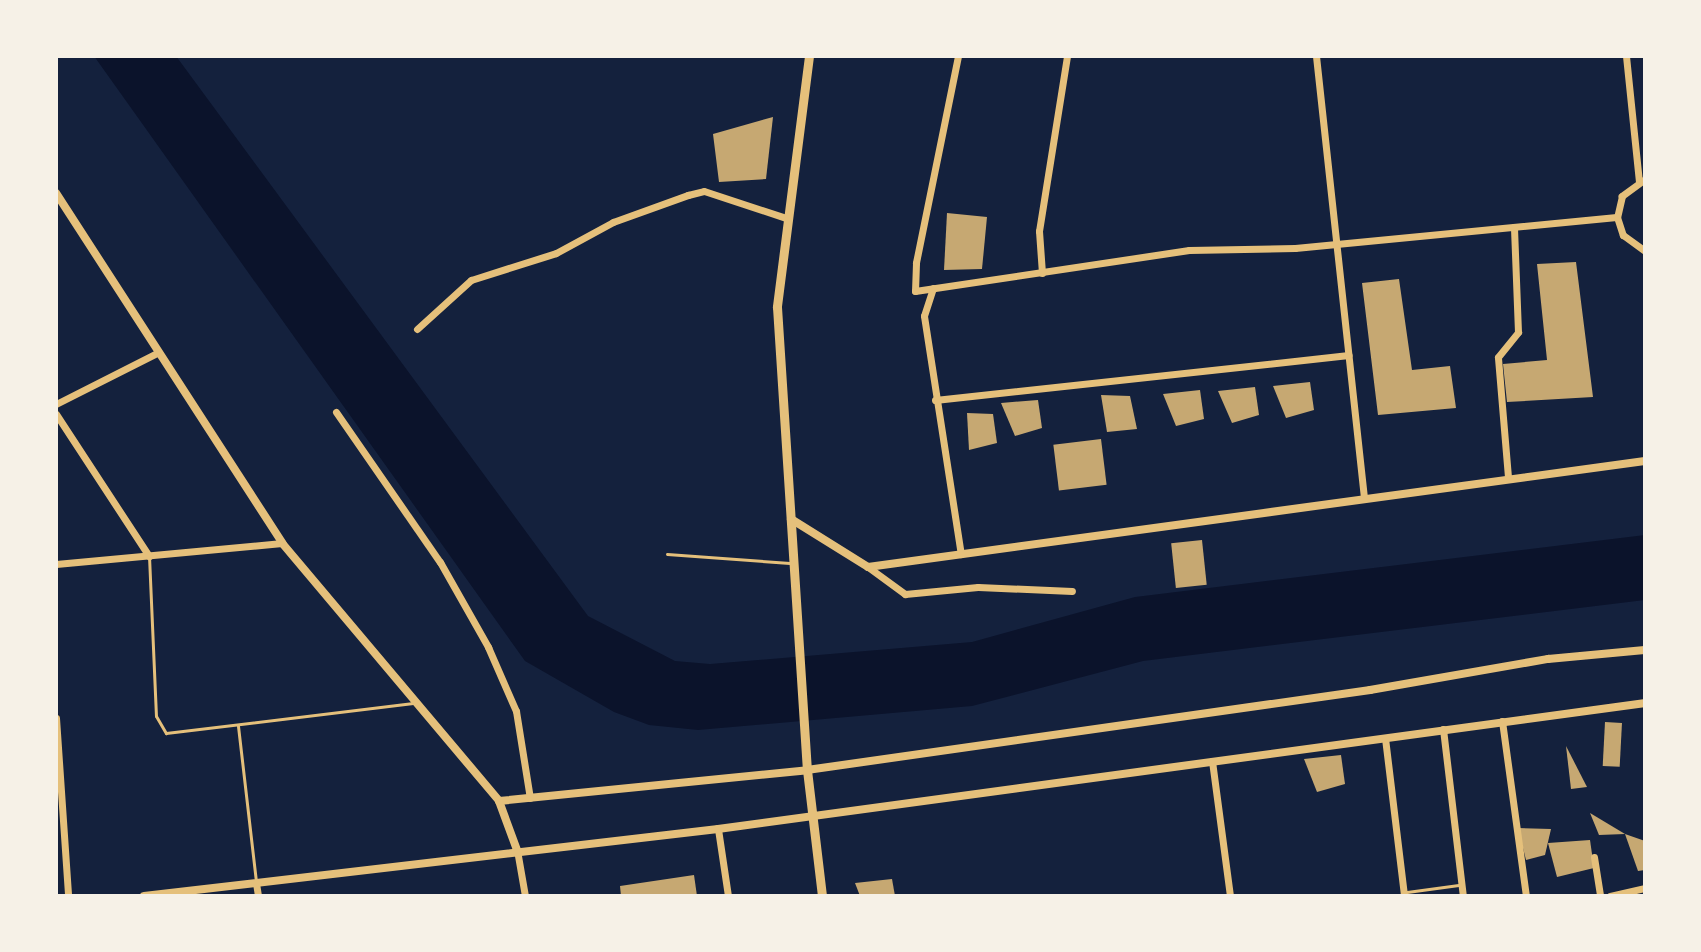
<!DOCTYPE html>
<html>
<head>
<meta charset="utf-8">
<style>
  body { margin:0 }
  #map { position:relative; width:1701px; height:952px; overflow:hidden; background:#14213d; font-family:"Asap Condensed",sans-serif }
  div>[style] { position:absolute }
  .water>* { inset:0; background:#0b132b }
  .building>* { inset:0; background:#c6a872; transform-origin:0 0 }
  .service>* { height:3px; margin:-1.5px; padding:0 1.5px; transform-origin:1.5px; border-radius:1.5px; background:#e5c07b }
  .minor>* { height:7px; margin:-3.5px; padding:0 3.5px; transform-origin:3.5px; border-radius:3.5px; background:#e5c07b }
  .tertiary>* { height:8px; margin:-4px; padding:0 4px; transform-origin:4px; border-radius:4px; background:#e5c07b }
  .secondary>* { height:9px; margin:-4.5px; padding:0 4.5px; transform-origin:4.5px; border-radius:4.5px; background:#e5c07b }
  span { translate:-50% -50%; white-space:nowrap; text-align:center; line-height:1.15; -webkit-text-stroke:7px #f6f1e7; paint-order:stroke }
  .frame { position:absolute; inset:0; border:58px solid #f6f1e7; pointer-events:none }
</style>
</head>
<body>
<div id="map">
  <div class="water">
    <div style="clip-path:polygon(94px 56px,176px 56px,588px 616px,675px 661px,710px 664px,972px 642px,1135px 597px,1645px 535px,1645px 600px,1143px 661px,972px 706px,698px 730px,649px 725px,614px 712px,525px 661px)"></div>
  </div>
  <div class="building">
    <div style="clip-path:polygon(773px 117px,766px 179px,719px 182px,713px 134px)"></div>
    <div style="clip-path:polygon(947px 213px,987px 217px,982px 269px,944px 270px)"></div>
    <div style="clip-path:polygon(1576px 262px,1593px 397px,1507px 402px,1503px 364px,1547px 360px,1537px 264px)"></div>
    <div style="clip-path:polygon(1399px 279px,1412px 370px,1450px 366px,1456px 408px,1378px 415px,1362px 283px)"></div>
    <div style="clip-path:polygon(1310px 382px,1314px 410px,1286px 418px,1273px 386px)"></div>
    <div style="clip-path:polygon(1255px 387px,1259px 415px,1232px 423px,1218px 391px)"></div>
    <div style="clip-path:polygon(1200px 390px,1204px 419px,1176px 426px,1163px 394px)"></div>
    <div style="clip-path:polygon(1101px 395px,1130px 396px,1137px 429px,1107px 432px)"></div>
    <div style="clip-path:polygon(1038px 400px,1042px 428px,1015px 436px,1001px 403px)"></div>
    <div style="clip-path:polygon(967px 413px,993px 414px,997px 443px,969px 450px)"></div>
    <div style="left:1101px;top:439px;width:46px;height:48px;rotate:83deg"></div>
    <div style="left:1202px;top:540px;width:45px;height:31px;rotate:84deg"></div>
    <div style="left:1605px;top:722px;width:17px;height:44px;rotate:3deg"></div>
    <div style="clip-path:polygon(1566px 746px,1587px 787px,1571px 789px)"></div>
    <div style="clip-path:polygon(1341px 755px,1345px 784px,1317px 792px,1304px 759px)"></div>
    <div style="clip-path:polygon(1590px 813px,1625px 834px,1599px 835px)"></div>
    <div style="clip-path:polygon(1518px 828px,1551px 829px,1545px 855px,1526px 860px)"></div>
    <div style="clip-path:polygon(1625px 834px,1645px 841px,1645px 870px,1638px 871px)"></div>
    <div style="clip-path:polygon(1590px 840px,1594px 868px,1557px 877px,1548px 843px)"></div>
    <div style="clip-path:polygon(694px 875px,697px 896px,621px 896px,620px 886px)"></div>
    <div style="clip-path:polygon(892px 879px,895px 896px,860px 896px,855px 883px)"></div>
  </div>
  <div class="service">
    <div style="left:667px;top:554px;width:123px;rotate:4.2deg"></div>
    <div style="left:149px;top:556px;width:160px;rotate:87.5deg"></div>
    <div style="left:156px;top:716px;width:20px;rotate:60deg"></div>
    <div style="left:166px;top:733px;width:251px;rotate:-6.9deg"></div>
    <div style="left:238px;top:726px;width:156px;rotate:83.4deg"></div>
    <div style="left:1407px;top:892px;width:52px;rotate:-7.7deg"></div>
  </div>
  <div class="minor">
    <div style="left:958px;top:56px;width:211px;rotate:101.5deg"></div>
    <div style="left:916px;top:263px;width:28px;rotate:92deg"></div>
    <div style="left:915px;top:291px;width:277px;rotate:-8.5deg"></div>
    <div style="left:1189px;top:250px;width:106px;rotate:-1.1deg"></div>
    <div style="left:1295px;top:248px;width:323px;rotate:-5.5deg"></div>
    <div style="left:1316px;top:56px;width:444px;rotate:83.8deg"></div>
    <div style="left:1626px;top:56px;width:126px;rotate:84.1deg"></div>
    <div style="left:1645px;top:179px;width:29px;rotate:144deg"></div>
    <div style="left:1622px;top:196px;width:22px;rotate:103deg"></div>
    <div style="left:1617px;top:217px;width:19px;rotate:72deg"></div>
    <div style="left:1623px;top:235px;width:27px;rotate:36deg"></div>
    <div style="left:1042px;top:273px;width:42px;rotate:-94.1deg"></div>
    <div style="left:1039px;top:231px;width:177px;rotate:-80.9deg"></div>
    <div style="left:933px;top:288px;width:29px;rotate:108deg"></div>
    <div style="left:924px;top:316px;width:241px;rotate:81.2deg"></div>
    <div style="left:417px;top:329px;width:73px;rotate:-42.2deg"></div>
    <div style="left:471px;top:280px;width:89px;rotate:-17.6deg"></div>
    <div style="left:556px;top:253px;width:65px;rotate:-28.5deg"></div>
    <div style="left:613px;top:222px;width:80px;rotate:-19.8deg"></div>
    <div style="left:688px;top:195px;width:16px;rotate:-14deg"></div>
    <div style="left:704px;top:191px;width:86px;rotate:18.2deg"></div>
    <div style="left:935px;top:400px;width:416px;rotate:-6.2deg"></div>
    <div style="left:56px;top:404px;width:115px;rotate:-26.8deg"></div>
    <div style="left:336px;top:412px;width:183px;rotate:55.3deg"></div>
    <div style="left:440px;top:562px;width:98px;rotate:60.5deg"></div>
    <div style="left:488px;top:647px;width:70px;rotate:66.4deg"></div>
    <div style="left:516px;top:711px;width:88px;rotate:80.9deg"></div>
    <div style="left:56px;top:414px;width:170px;rotate:56.8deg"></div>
    <div style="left:1508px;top:477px;width:120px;rotate:-94.8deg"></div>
    <div style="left:1498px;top:357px;width:32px;rotate:-51deg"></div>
    <div style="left:1518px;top:332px;width:105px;rotate:-92.2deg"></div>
    <div style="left:56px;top:564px;width:227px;rotate:-5.3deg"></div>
    <div style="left:868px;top:567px;width:46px;rotate:36.1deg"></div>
    <div style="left:905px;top:594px;width:73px;rotate:-5.5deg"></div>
    <div style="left:978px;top:587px;width:94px;rotate:2.4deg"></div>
    <div style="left:56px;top:718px;width:178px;rotate:86.1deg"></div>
    <div style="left:1502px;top:721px;width:177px;rotate:82.2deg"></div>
    <div style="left:1443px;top:729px;width:168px;rotate:83.2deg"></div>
    <div style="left:1385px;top:738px;width:159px;rotate:83.1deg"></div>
    <div style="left:1212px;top:761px;width:136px;rotate:82.4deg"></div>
    <div style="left:718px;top:829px;width:68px;rotate:81.5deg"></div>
    <div style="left:517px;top:850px;width:47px;rotate:80.1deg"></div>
    <div style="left:1594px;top:857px;width:39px;rotate:81deg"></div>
    <div style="left:256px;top:883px;width:13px;rotate:81deg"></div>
    <div style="left:1610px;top:896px;width:36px;rotate:-13deg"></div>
  </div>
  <div class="tertiary">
    <div style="left:56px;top:193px;width:417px;rotate:57.1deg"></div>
    <div style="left:282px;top:543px;width:337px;rotate:49.9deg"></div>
    <div style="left:499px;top:801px;width:52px;rotate:69.8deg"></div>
    <div style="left:791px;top:519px;width:91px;rotate:31.9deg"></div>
    <div style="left:868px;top:567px;width:784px;rotate:-7.77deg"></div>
    <div style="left:499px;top:801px;width:310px;rotate:-5.7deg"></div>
    <div style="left:807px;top:770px;width:569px;rotate:-8.09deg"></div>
    <div style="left:1370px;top:690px;width:181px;rotate:-9.9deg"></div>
    <div style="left:1548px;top:659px;width:97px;rotate:-5.3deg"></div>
    <div style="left:144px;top:896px;width:578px;rotate:-6.66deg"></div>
    <div style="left:718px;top:829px;width:936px;rotate:-7.74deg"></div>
  </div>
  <div class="secondary">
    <div style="left:809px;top:56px;width:253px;rotate:97.3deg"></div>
    <div style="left:777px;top:307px;width:464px;rotate:86.3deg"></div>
    <div style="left:807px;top:770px;width:127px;rotate:83.2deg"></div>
  </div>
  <div class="frame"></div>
</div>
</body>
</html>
